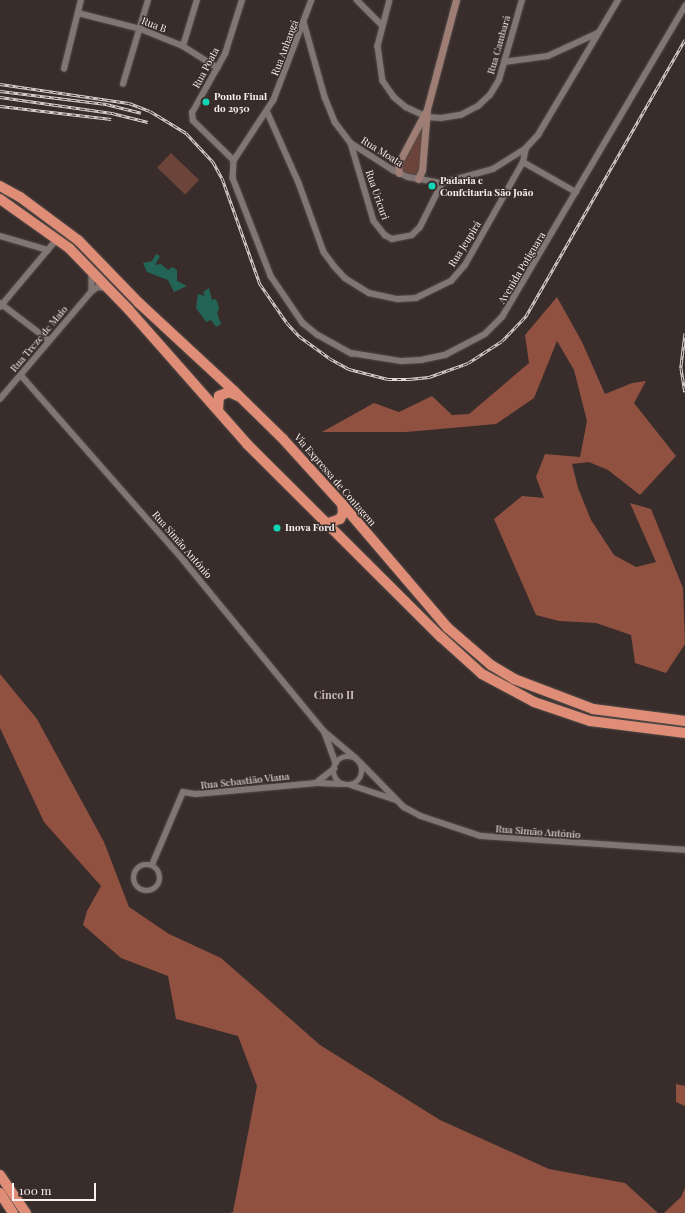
<!DOCTYPE html>
<html>
<head>
<meta charset="utf-8">
<style>
  body { margin:0 }
  #map { position:relative; width:685px; height:1213px; overflow:hidden; background:#382d2b; font-family:"Playfair Display",serif }
  div>[style] { position:absolute }
  .green>* { inset:0; background:#6d443a; transform-origin:0 0 }
  .forest>* { inset:0; background:#905141 }
  .water>* { inset:0; background:#226556 }
  .roads { filter:drop-shadow(0 0 1px #534b48) drop-shadow(0 0 1px #534b48) }
  .street>* { height:5.5px; margin:-2.75px; padding:0 2.75px; transform-origin:2.75px; border-radius:2.75px; background:#827673 }
  .street>.ring { margin:-2.75px; padding:0; box-sizing:content-box; background:none; border:5.5px solid #827673; border-radius:50% }
  .secondary>* { height:7px; margin:-3.5px; padding:0 3.5px; transform-origin:3.5px; border-radius:3.5px; background:#9e7d74 }
  .highway>* { height:10px; margin:-5px; padding:0 5px; transform-origin:5px; border-radius:5px; background:#e08d77 }
  .rail>* { height:3px; margin-top:-1.5px; transform-origin:0; background:repeating-linear-gradient(90deg,#382d2b 0 4.5px,#ded6d4 0 9px); box-sizing:border-box; border-block:1px solid #ded6d4 }
  .dots>* { width:11px; height:11px; translate:-50% -50%; box-sizing:border-box; border:2px solid #382d2b; border-radius:50% }
  span { translate:-50% -50%; white-space:nowrap; text-align:center; line-height:1.15; -webkit-text-stroke:3px #382d2b; paint-order:stroke }
  .street-label { font-size:10px; color:#f8f1ef }
  .poi-label { font-size:10px; color:#f8f1ef; font-weight:700 }
  .left { translate:0 -50%; text-align:left }
  .neighbourhood-label { font-size:11px; color:#c8bbb7; font-weight:700 }
  .scale { position:absolute; left:12px; top:1183px; width:84px; height:18px; box-sizing:border-box; border:2px solid #f8f1ef; border-top:0; padding-left:5px; font-size:12px; line-height:14px; white-space:nowrap; color:#f8f1ef; -webkit-text-stroke:3px #382d2b; paint-order:stroke }
</style>
</head>
<body>
<div id="map">
  <div class="green">
    <div style="clip-path:polygon(425px 120px,418px 178px,400px 173px,400px 165px)"></div>
    <div style="left:171px;top:153px;width:39px;height:20px;rotate:44deg"></div>
  </div>
  <div class="forest">
    <div style="clip-path:polygon(557px 297px,582px 342px,605px 394px,632px 383px,646px 381px,634px 403px,676px 456px,640px 495px,608px 470px,589px 462px,572px 464px,578px 488px,591px 520px,614px 555px,636px 567px,656px 562px,630px 503px,651px 509px,683px 588px,685px 644px,666px 673px,635px 663px,631px 635px,596px 623px,559px 621px,536px 615px,494px 519px,522px 496px,544px 498px,536px 477px,545px 454px,580px 457px,587px 421px,574px 370px,557px 341px,534px 398px,496px 424px,406px 432px,322px 432px,374px 403px,399px 412px,432px 396px,452px 415px,469px 414px,529px 363px,525px 335px)"></div>
    <div style="clip-path:polygon(0 674px,37px 719px,104px 842px,129px 907px,169px 934px,221px 958px,320px 1045px,440px 1120px,549px 1169px,625px 1183px,658px 1213px,229px 1213px,233px 1212px,257px 1086px,238px 1036px,176px 1019px,168px 976px,121px 958px,83px 925px,87px 911px,101px 886px,44px 822px,0 728px)"></div>
    <div style="clip-path:polygon(676px 1084px,685px 1086px,685px 1106px,676px 1102px)"></div>
    <div style="clip-path:polygon(685px 1188px,685px 1213px,664px 1213px,681px 1197px)"></div>
  </div>
  <div class="water">
    <div style="clip-path:polygon(156px 254px,160px 256px,155px 265px,161px 264px,168px 270px,173px 267px,177px 270px,177px 281px,187px 286px,174px 292px,168px 280px,147px 272px,143px 263px,152px 261px)"></div>
    <div style="clip-path:polygon(209px 288px,212px 300px,215px 299px,217px 301px,219px 309px,217px 313px,221px 324px,216px 327px,211px 320px,206px 322px,196px 308px,198px 294px,205px 296px,203px 292px)"></div>
  </div>
  <div class="roads">
    <div class="street">
      <div style="left:312px;top:0;width:107px;rotate:110.8deg"></div>
      <div style="left:274px;top:100px;width:73px;rotate:123.3deg"></div>
      <div style="left:234px;top:161px;width:17px;rotate:93deg"></div>
      <div style="left:233px;top:178px;width:105px;rotate:68.8deg"></div>
      <div style="left:271px;top:276px;width:57px;rotate:55.8deg"></div>
      <div style="left:303px;top:323px;width:19px;rotate:39deg"></div>
      <div style="left:318px;top:335px;width:38px;rotate:29deg"></div>
      <div style="left:351px;top:353px;width:51px;rotate:9.1deg"></div>
      <div style="left:401px;top:361px;width:20px;rotate:-3deg"></div>
      <div style="left:421px;top:360px;width:25px;rotate:-12deg"></div>
      <div style="left:445px;top:355px;width:45px;rotate:-27.7deg"></div>
      <div style="left:485px;top:334px;width:24px;rotate:-45deg"></div>
      <div style="left:502px;top:317px;width:361px;rotate:-59.5deg"></div>
      <div style="left:357px;top:0;width:35px;rotate:45deg"></div>
      <div style="left:390px;top:0;width:48px;rotate:104.6deg"></div>
      <div style="left:378px;top:46px;width:35px;rotate:82deg"></div>
      <div style="left:383px;top:81px;width:19px;rotate:55deg"></div>
      <div style="left:394px;top:97px;width:16px;rotate:40deg"></div>
      <div style="left:406px;top:107px;width:23px;rotate:25deg"></div>
      <div style="left:427px;top:117px;width:14px;rotate:4deg"></div>
      <div style="left:441px;top:118px;width:20px;rotate:-9deg"></div>
      <div style="left:461px;top:115px;width:19px;rotate:-28deg"></div>
      <div style="left:478px;top:106px;width:16px;rotate:-43deg"></div>
      <div style="left:490px;top:95px;width:17px;rotate:-59deg"></div>
      <div style="left:499px;top:80px;width:83px;rotate:-74deg"></div>
      <div style="left:78px;top:13px;width:65px;rotate:14.3deg"></div>
      <div style="left:141px;top:29px;width:45px;rotate:22deg"></div>
      <div style="left:183px;top:46px;width:41px;rotate:32.2deg"></div>
      <div style="left:304px;top:22px;width:78px;rotate:74.4deg"></div>
      <div style="left:325px;top:97px;width:27px;rotate:68deg"></div>
      <div style="left:335px;top:122px;width:26px;rotate:53deg"></div>
      <div style="left:351px;top:143px;width:50px;rotate:32.7deg"></div>
      <div style="left:393px;top:170px;width:17px;rotate:25deg"></div>
      <div style="left:408px;top:177px;width:35px;rotate:10deg"></div>
      <div style="left:442px;top:183px;width:53px;rotate:-15.4deg"></div>
      <div style="left:493px;top:169px;width:39px;rotate:-32deg"></div>
      <div style="left:183px;top:46px;width:48px;rotate:-73.1deg"></div>
      <div style="left:504px;top:62px;width:44px;rotate:-7.8deg"></div>
      <div style="left:548px;top:56px;width:55px;rotate:-24.7deg"></div>
      <div style="left:64px;top:69px;width:71px;rotate:-76.2deg"></div>
      <div style="left:123px;top:84px;width:88px;rotate:-73.4deg"></div>
      <div style="left:268px;top:113px;width:77px;rotate:66.1deg"></div>
      <div style="left:299px;top:183px;width:73px;rotate:70.1deg"></div>
      <div style="left:324px;top:252px;width:17px;rotate:54deg"></div>
      <div style="left:334px;top:266px;width:16px;rotate:47deg"></div>
      <div style="left:345px;top:278px;width:28px;rotate:32deg"></div>
      <div style="left:369px;top:293px;width:30px;rotate:12deg"></div>
      <div style="left:398px;top:299px;width:18px;rotate:-3deg"></div>
      <div style="left:416px;top:298px;width:39px;rotate:-26deg"></div>
      <div style="left:451px;top:281px;width:21px;rotate:-49deg"></div>
      <div style="left:465px;top:265px;width:118px;rotate:-60.6deg"></div>
      <div style="left:523px;top:162px;width:14px;rotate:-78deg"></div>
      <div style="left:526px;top:148px;width:18px;rotate:-47deg"></div>
      <div style="left:538px;top:135px;width:157px;rotate:-59.3deg"></div>
      <div style="left:351px;top:143px;width:81px;rotate:73.6deg"></div>
      <div style="left:374px;top:221px;width:18px;rotate:52deg"></div>
      <div style="left:385px;top:235px;width:8px;rotate:30deg"></div>
      <div style="left:392px;top:239px;width:20px;rotate:-11deg"></div>
      <div style="left:412px;top:235px;width:11px;rotate:-45deg"></div>
      <div style="left:420px;top:227px;width:49px;rotate:-63.4deg"></div>
      <div style="left:234px;top:161px;width:57px;rotate:-135.7deg"></div>
      <div style="left:193px;top:121px;width:8px;rotate:-97deg"></div>
      <div style="left:192px;top:113px;width:68px;rotate:-60.8deg"></div>
      <div style="left:225px;top:54px;width:57px;rotate:-72.5deg"></div>
      <div style="left:523px;top:162px;width:61px;rotate:29.5deg"></div>
      <div style="left:0;top:236px;width:50px;rotate:16.3deg"></div>
      <div style="left:92px;top:274px;width:17px;rotate:90deg"></div>
      <div style="left:0;top:303px;width:61px;rotate:37.1deg"></div>
      <div style="left:0;top:307px;width:89px;rotate:-50deg"></div>
      <div style="left:21px;top:375px;width:249px;rotate:48.7deg"></div>
      <div style="left:185px;top:562px;width:219px;rotate:50.6deg"></div>
      <div style="left:324px;top:731px;width:43px;rotate:40.3deg"></div>
      <div style="left:0;top:399px;width:142px;rotate:-49.6deg"></div>
      <div style="left:92px;top:291px;width:7px;rotate:-34deg"></div>
      <div style="left:98px;top:287px;width:8px;rotate:7deg"></div>
      <div style="left:325px;top:733px;width:32px;rotate:70deg"></div>
      <div class="ring" style="left:334px;top:757px;width:22.5px;height:22.5px"></div>
      <div style="left:360px;top:762px;width:63px;rotate:45.6deg"></div>
      <div style="left:404px;top:807px;width:19px;rotate:28deg"></div>
      <div style="left:421px;top:816px;width:63px;rotate:18.4deg"></div>
      <div style="left:481px;top:836px;width:204px;rotate:3.9deg"></div>
      <div style="left:316px;top:783px;width:23px;rotate:-38deg"></div>
      <div style="left:351px;top:785px;width:47px;rotate:18.4deg"></div>
      <div class="ring" style="left:134px;top:865px;width:20.5px;height:20.5px"></div>
      <div style="left:152px;top:865px;width:79px;rotate:-67deg"></div>
      <div style="left:183px;top:792px;width:13px;rotate:9deg"></div>
      <div style="left:196px;top:794px;width:121px;rotate:-5.2deg"></div>
      <div style="left:316px;top:783px;width:26px;rotate:2deg"></div>
    </div>
    <div class="secondary">
      <div style="left:399px;top:173px;width:9px;rotate:-96deg"></div>
      <div style="left:398px;top:164px;width:58px;rotate:-62.1deg"></div>
      <div style="left:418px;top:179px;width:10px;rotate:-66deg"></div>
      <div style="left:422px;top:170px;width:61px;rotate:-85.3deg"></div>
      <div style="left:427px;top:109px;width:113px;rotate:-75.1deg"></div>
    </div>
    <div class="highway">
      <div style="left:0;top:186px;width:23px;rotate:29deg"></div>
      <div style="left:20px;top:197px;width:72px;rotate:36.6deg"></div>
      <div style="left:78px;top:240px;width:88px;rotate:45.9deg"></div>
      <div style="left:139px;top:303px;width:129px;rotate:42.8deg"></div>
      <div style="left:234px;top:391px;width:69px;rotate:44.4deg"></div>
      <div style="left:283px;top:439px;width:88px;rotate:47.8deg"></div>
      <div style="left:342px;top:504px;width:163px;rotate:49.5deg"></div>
      <div style="left:448px;top:628px;width:57px;rotate:40.7deg"></div>
      <div style="left:491px;top:665px;width:27px;rotate:31deg"></div>
      <div style="left:514px;top:679px;width:85px;rotate:20.8deg"></div>
      <div style="left:593px;top:709px;width:93px;rotate:7.4deg"></div>
      <div style="left:0;top:199px;width:85px;rotate:35.4deg"></div>
      <div style="left:69px;top:248px;width:86px;rotate:45.9deg"></div>
      <div style="left:129px;top:310px;width:179px;rotate:48.6deg"></div>
      <div style="left:247px;top:444px;width:274px;rotate:44.9deg"></div>
      <div style="left:441px;top:637px;width:55px;rotate:42.1deg"></div>
      <div style="left:482px;top:674px;width:59px;rotate:28.3deg"></div>
      <div style="left:534px;top:702px;width:59px;rotate:18.7deg"></div>
      <div style="left:590px;top:721px;width:96px;rotate:7.2deg"></div>
      <div style="left:218px;top:410px;width:14px;rotate:-86deg"></div>
      <div style="left:219px;top:396px;width:11px;rotate:-22deg"></div>
      <div style="left:229px;top:392px;width:10px;rotate:24deg"></div>
      <div style="left:326px;top:524px;width:15px;rotate:-20deg"></div>
      <div style="left:340px;top:519px;width:7px;rotate:-63deg"></div>
      <div style="left:343px;top:513px;width:9px;rotate:-96deg"></div>
      <div style="left:0;top:1175px;width:46px;rotate:55.6deg"></div>
      <div style="left:0;top:1193px;width:24px;rotate:57deg"></div>
    </div>
  </div>
  <div class="rail">
    <div style="left:0;top:84px;width:130px;rotate:8.4deg"></div>
    <div style="left:129px;top:103px;width:22px;rotate:21deg"></div>
    <div style="left:150px;top:111px;width:42px;rotate:31.4deg"></div>
    <div style="left:186px;top:133px;width:40px;rotate:47deg"></div>
    <div style="left:213px;top:162px;width:18px;rotate:61deg"></div>
    <div style="left:222px;top:178px;width:113px;rotate:70.3deg"></div>
    <div style="left:260px;top:284px;width:47px;rotate:55.3deg"></div>
    <div style="left:287px;top:323px;width:18px;rotate:47deg"></div>
    <div style="left:299px;top:336px;width:37px;rotate:36deg"></div>
    <div style="left:329px;top:358px;width:23px;rotate:29deg"></div>
    <div style="left:349px;top:369px;width:40px;rotate:14.4deg"></div>
    <div style="left:388px;top:379px;width:21px"></div>
    <div style="left:409px;top:379px;width:20px;rotate:-6deg"></div>
    <div style="left:429px;top:377px;width:41px;rotate:-19.7deg"></div>
    <div style="left:468px;top:363px;width:40px;rotate:-32.9deg"></div>
    <div style="left:502px;top:341px;width:35px;rotate:-46deg"></div>
    <div style="left:526px;top:316px;width:319px;rotate:-60.1deg"></div>
    <div style="left:0;top:91px;width:107px;rotate:7deg"></div>
    <div style="left:106px;top:104px;width:36px;rotate:14deg"></div>
    <div style="left:0;top:97px;width:113px;rotate:8.1deg"></div>
    <div style="left:112px;top:113px;width:37px;rotate:14deg"></div>
    <div style="left:0;top:106px;width:112px;rotate:6.7deg"></div>
    <div style="left:685px;top:333px;width:35px;rotate:97deg"></div>
    <div style="left:681px;top:368px;width:24px;rotate:81deg"></div>
  </div>
  <div class="dots">
    <div style="left:206px;top:102px;background:#12d5b4"></div>
    <div style="left:432px;top:186px;background:#12d5b4"></div>
    <div style="left:277px;top:528px;background:#12d5b4"></div>
  </div>
  <div class="street-label">
    <span style="left:154px;top:25px;rotate:21deg">Rua B</span>
    <span style="left:499px;top:45px;rotate:-74deg">Rua Cambará</span>
    <span style="left:285px;top:48px;rotate:-69deg">Rua Anhangá</span>
    <span style="left:206px;top:68px;rotate:-62deg">Rua Poata</span>
    <span style="left:382px;top:152px;rotate:32deg">Rua Moata</span>
    <span style="left:377px;top:195px;rotate:71deg">Rua Uricuri</span>
    <span style="left:465px;top:244px;rotate:-58deg">Rua Jeupirá</span>
    <span style="left:522px;top:268px;rotate:-59deg">Avenida Potiguara</span>
    <span style="left:39px;top:339px;rotate:-50deg">Rua Treze de Maio</span>
    <span style="left:335px;top:480px;rotate:49deg">Via Expressa de Contagem</span>
    <span style="left:182px;top:545px;rotate:49deg">Rua Simão Antônio</span>
    <span style="left:245px;top:781px;rotate:-6deg">Rua Sebastião Viana</span>
    <span style="left:538px;top:832px;rotate:4deg">Rua Simão Antônio</span>
  </div>
  <div class="poi-label">
    <span class="left" style="left:214px;top:102px">Ponto Final<br>do 2950</span>
    <span class="left" style="left:440px;top:186px">Padaria e<br>Confeitaria São João</span>
    <span class="left" style="left:285px;top:528px">Inova Ford</span>
  </div>
  <div class="neighbourhood-label">
    <span style="left:334px;top:695px">Cinco II</span>
  </div>
  <div class="scale">100 m</div>
</div>
</body>
</html>
